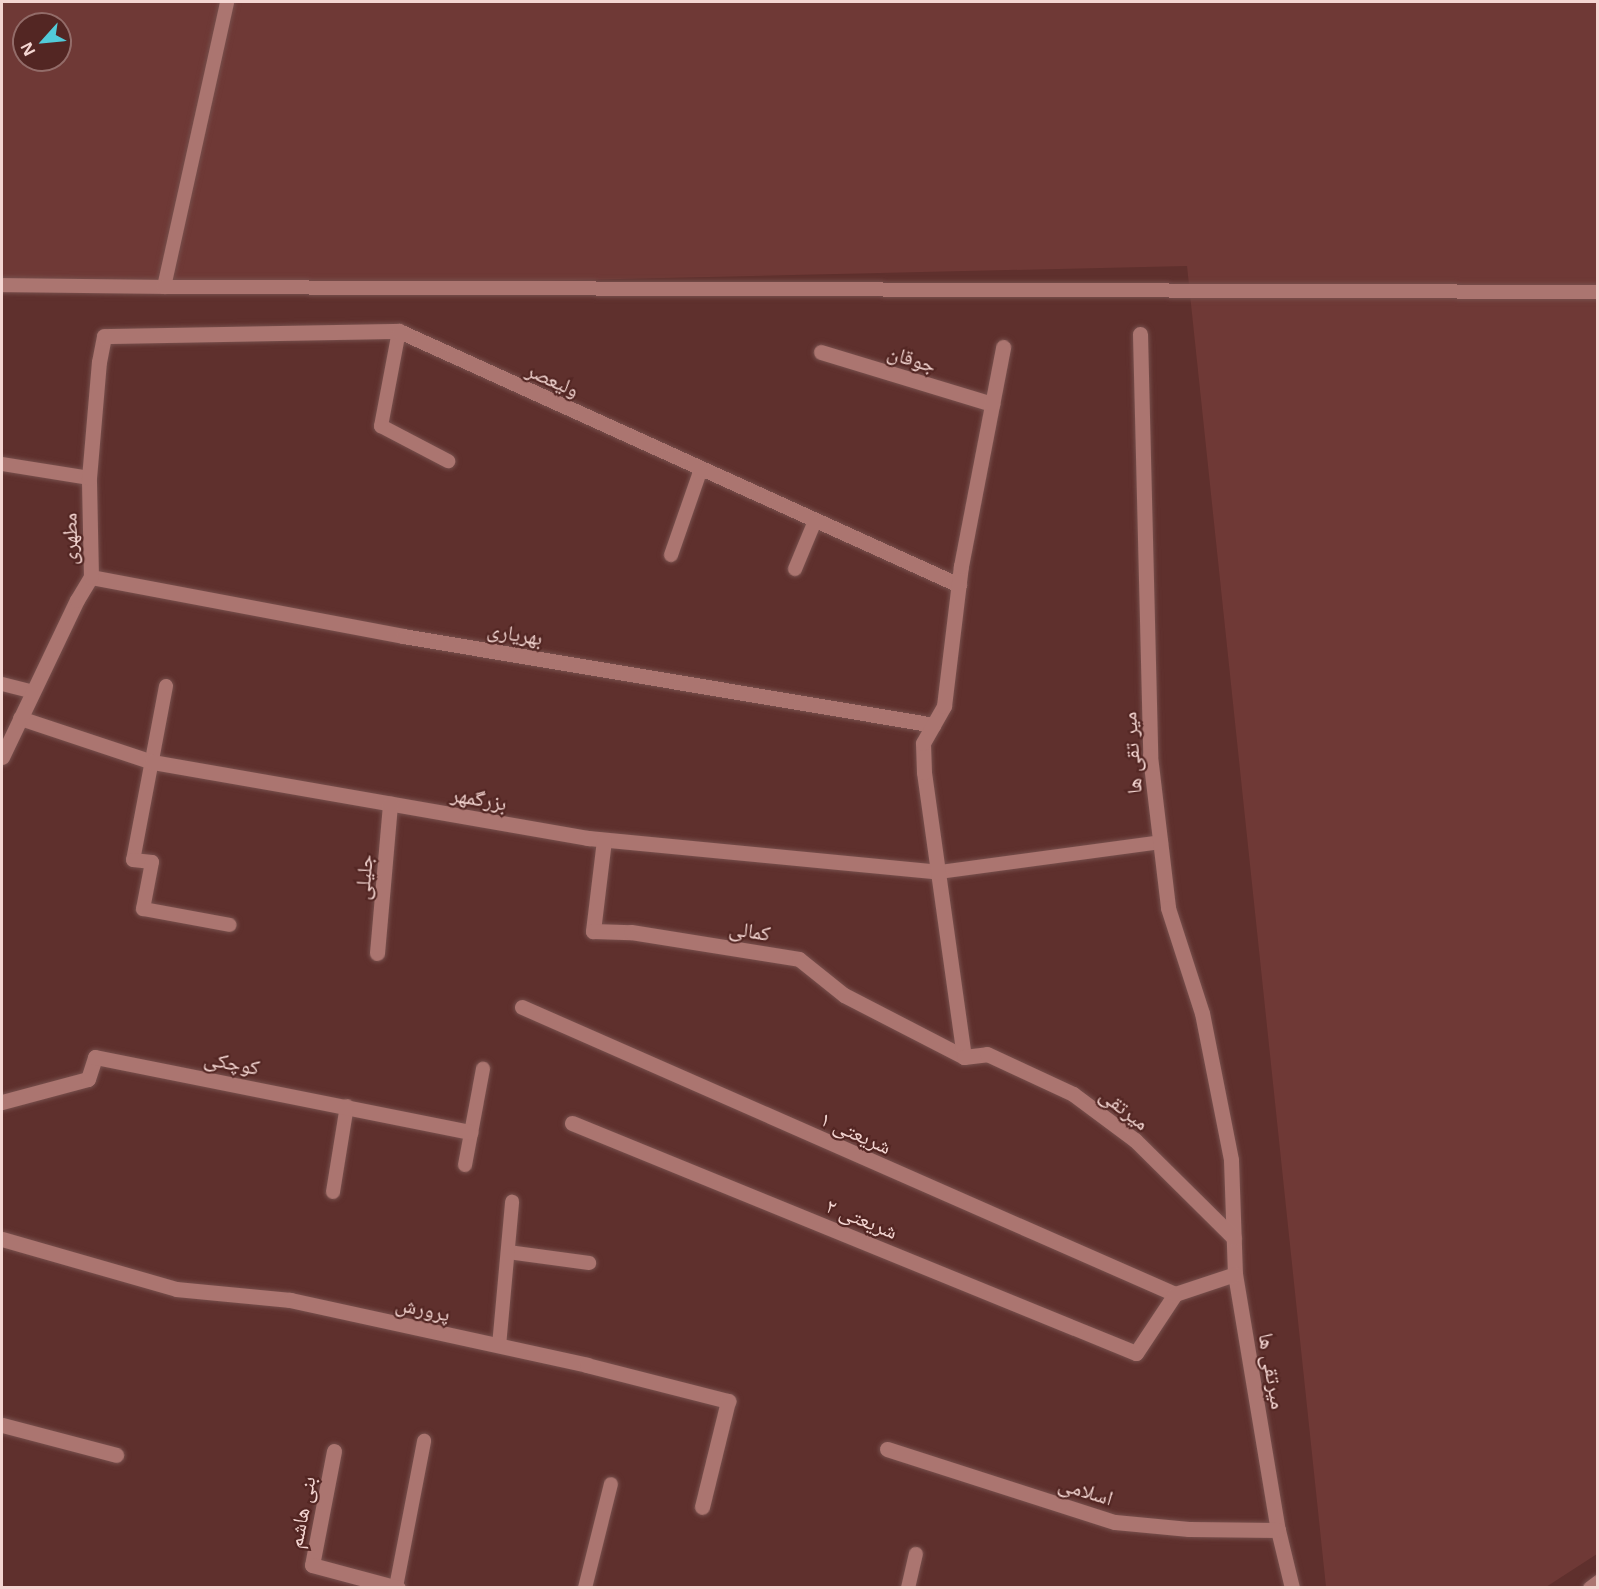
<!DOCTYPE html>
<html>
<head>
<meta charset="utf-8">
<style>
  body { margin:0 }
  #map { position:relative; width:1599px; height:1589px; overflow:hidden; background:#5f302d; font-family:"Noto Sans","Noto Naskh Arabic",sans-serif }
  div>[style] { position:absolute }
  .built>* { inset:0; background:#6f3936 }
  .roads { filter:drop-shadow(0 0 2px #77504d) drop-shadow(0 0 2px #77504d) }
  .service>* { height:14px; margin:-7px; padding:0 7px; transform-origin:7px; border-radius:7px; background:#ab7570 }
  .minor>* { height:15px; margin:-7.5px; padding:0 7.5px; transform-origin:7.5px; border-radius:7.5px; background:#ab7570 }
  .tertiary>* { height:15px; margin:-7.5px; padding:0 7.5px; transform-origin:7.5px; border-radius:7.5px; background:#ab7570 }
  span { translate:-50% -50%; white-space:nowrap; text-align:center; line-height:1.15; -webkit-text-stroke:4.5px #532623; paint-order:stroke }
  .street-label { font-size:21px; color:#f4d6d2 }
  .frame { position:absolute; inset:0; border:3px solid #f4d6d2; pointer-events:none }
  .north { position:absolute; left:12px; top:12px; width:60px; height:60px; box-sizing:border-box; background:#532623; border:2px solid #936c69; border-radius:50%; rotate:243deg; font-size:16px; font-weight:700; line-height:24px; text-align:center; color:#f4d6d2 }
  .north::after { content:''; display:block; margin:auto; width:21px; height:27px; background:#52cbd9; clip-path:polygon(50% 0,100% 100%,50% 72%,0 100%) }
</style>
</head>
<body>
<div id="map">
  <div class="built">
    <div style="clip-path:polygon(evenodd,2px 2px,1597px 2px,1597px 1554px,1546px 1587px,1326px 1587px,1187px 266px,2px 293px,2px 2px,24px 24px,60px 24px,60px 60px,24px 60px,24px 24px)"></div>
  </div>
  <div class="roads">
    <div class="service">
      <div style="left:2px;top:285px;width:162px;rotate:0.7deg"></div>
      <div style="left:164px;top:287px;width:292px;rotate:-77.5deg"></div>
      <div style="left:164px;top:287px;width:1434px;rotate:0.2deg"></div>
      <div style="left:399px;top:331px;width:97px;rotate:100.7deg"></div>
      <div style="left:381px;top:426px;width:76px;rotate:27.6deg"></div>
      <div style="left:2px;top:464px;width:88px;rotate:9.1deg"></div>
      <div style="left:671px;top:555px;width:91px;rotate:-70.8deg"></div>
      <div style="left:795px;top:569px;width:52px;rotate:-67.4deg"></div>
      <div style="left:2px;top:684px;width:32px;rotate:14deg"></div>
      <div style="left:166px;top:686px;width:177px;rotate:100.7deg"></div>
      <div style="left:133px;top:860px;width:19px;rotate:6deg"></div>
      <div style="left:152px;top:862px;width:48px;rotate:100.8deg"></div>
      <div style="left:143px;top:909px;width:88px;rotate:10.4deg"></div>
      <div style="left:940px;top:872px;width:223px;rotate:-7.7deg"></div>
      <div style="left:465px;top:1165px;width:98px;rotate:-79.4deg"></div>
      <div style="left:333px;top:1192px;width:87px;rotate:-80.8deg"></div>
      <div style="left:508px;top:1252px;width:82px;rotate:7.7deg"></div>
      <div style="left:499px;top:1346px;width:145px;rotate:-84.8deg"></div>
      <div style="left:396px;top:1587px;width:149px;rotate:-79.1deg"></div>
      <div style="left:585px;top:1588px;width:107px;rotate:-76deg"></div>
      <div style="left:908px;top:1588px;width:35px;rotate:-77deg"></div>
    </div>
    <div class="minor">
      <div style="left:1140px;top:334px;width:422px;rotate:88.6deg"></div>
      <div style="left:1150px;top:756px;width:153px;rotate:83.2deg"></div>
      <div style="left:1168px;top:908px;width:110px;rotate:72.1deg"></div>
      <div style="left:1202px;top:1013px;width:150px;rotate:78.8deg"></div>
      <div style="left:1231px;top:1160px;width:114px;rotate:88deg"></div>
      <div style="left:1235px;top:1274px;width:260px;rotate:80.5deg"></div>
      <div style="left:1278px;top:1530px;width:60px;rotate:76.4deg"></div>
      <div style="left:821px;top:352px;width:179px;rotate:16.9deg"></div>
      <div style="left:91px;top:577px;width:318px;rotate:10.7deg"></div>
      <div style="left:403px;top:636px;width:538px;rotate:9.51deg"></div>
      <div style="left:20px;top:718px;width:139px;rotate:18.4deg"></div>
      <div style="left:152px;top:762px;width:443px;rotate:9.9deg"></div>
      <div style="left:588px;top:838px;width:354px;rotate:5.5deg"></div>
      <div style="left:2px;top:757px;width:174px;rotate:-64.5deg"></div>
      <div style="left:77px;top:600px;width:27px;rotate:-59deg"></div>
      <div style="left:91px;top:577px;width:99px;rotate:-91.2deg"></div>
      <div style="left:89px;top:478px;width:116px;rotate:-85.1deg"></div>
      <div style="left:99px;top:362px;width:26px;rotate:-79deg"></div>
      <div style="left:104px;top:336px;width:295px;rotate:-1deg"></div>
      <div style="left:399px;top:331px;width:615px;rotate:24.4deg"></div>
      <div style="left:604px;top:840px;width:92px;rotate:96.9deg"></div>
      <div style="left:593px;top:931px;width:38px;rotate:2deg"></div>
      <div style="left:631px;top:932px;width:170px;rotate:9.1deg"></div>
      <div style="left:799px;top:959px;width:58px;rotate:38.7deg"></div>
      <div style="left:844px;top:995px;width:135px;rotate:27.3deg"></div>
      <div style="left:377px;top:953px;width:150px;rotate:-85deg"></div>
      <div style="left:522px;top:1007px;width:713px;rotate:23.73deg"></div>
      <div style="left:964px;top:1057px;width:288px;rotate:-98deg"></div>
      <div style="left:924px;top:772px;width:29px;rotate:-92deg"></div>
      <div style="left:923px;top:743px;width:43px;rotate:-60.4deg"></div>
      <div style="left:944px;top:706px;width:141px;rotate:-83.1deg"></div>
      <div style="left:961px;top:566px;width:223px;rotate:-79.1deg"></div>
      <div style="left:964px;top:1057px;width:23px;rotate:-7deg"></div>
      <div style="left:987px;top:1054px;width:95px;rotate:24.9deg"></div>
      <div style="left:1073px;top:1094px;width:77px;rotate:36.6deg"></div>
      <div style="left:1135px;top:1140px;width:139px;rotate:44.7deg"></div>
      <div style="left:2px;top:1102px;width:89px;rotate:-15deg"></div>
      <div style="left:88px;top:1079px;width:23px;rotate:-72deg"></div>
      <div style="left:95px;top:1057px;width:383px;rotate:11.3deg"></div>
      <div style="left:572px;top:1123px;width:609px;rotate:22.19deg"></div>
      <div style="left:1136px;top:1353px;width:71px;rotate:-56.5deg"></div>
      <div style="left:1175px;top:1294px;width:63px;rotate:-18.4deg"></div>
      <div style="left:2px;top:1239px;width:181px;rotate:16deg"></div>
      <div style="left:176px;top:1289px;width:115px;rotate:5.5deg"></div>
      <div style="left:290px;top:1300px;width:304px;rotate:12.3deg"></div>
      <div style="left:587px;top:1365px;width:146px;rotate:14.3deg"></div>
      <div style="left:728px;top:1401px;width:109px;rotate:103.8deg"></div>
      <div style="left:2px;top:1425px;width:118px;rotate:14.7deg"></div>
      <div style="left:887px;top:1449px;width:239px;rotate:17.8deg"></div>
      <div style="left:1115px;top:1522px;width:74px;rotate:5.4deg"></div>
      <div style="left:1189px;top:1529px;width:89px;rotate:0.6deg"></div>
      <div style="left:334px;top:1451px;width:116px;rotate:100.9deg"></div>
      <div style="left:312px;top:1565px;width:89px;rotate:15deg"></div>
    </div>
    <div class="tertiary">
      <div style="left:1590px;top:1588px;width:10px;rotate:-37deg"></div>
    </div>
  </div>
  <div class="street-label">
    <span style="left:912px;top:358px;rotate:17deg">جوقان</span>
    <span style="left:553px;top:379px;rotate:24deg">ولیعصر</span>
    <span style="left:69px;top:539px;rotate:-91deg">مطهری</span>
    <span style="left:515px;top:633px;rotate:9deg">بهریاری</span>
    <span style="left:1131px;top:753px;rotate:-94deg">میر تقی ها</span>
    <span style="left:479px;top:798px;rotate:10deg">بزرگمهر</span>
    <span style="left:363px;top:877px;rotate:-85deg">جلیلی</span>
    <span style="left:750px;top:930px;rotate:9deg">کمالی</span>
    <span style="left:232px;top:1062px;rotate:11deg">کوچکی</span>
    <span style="left:1125px;top:1108px;rotate:38deg">میرتقی</span>
    <span style="left:856px;top:1132px;rotate:24deg">شریعتی ۱</span>
    <span style="left:862px;top:1218px;rotate:22deg">شریعتی ۲</span>
    <span style="left:423px;top:1308px;rotate:12deg">پرورش</span>
    <span style="left:1273px;top:1371px;rotate:80deg">میرتقی ها</span>
    <span style="left:1086px;top:1490px;rotate:17deg">اسلامی</span>
    <span style="left:301px;top:1512px;rotate:-79deg">بنی هاشم</span>
  </div>
  <div class="frame"></div>
  <div class="north">N</div>
</div>
</body>
</html>
